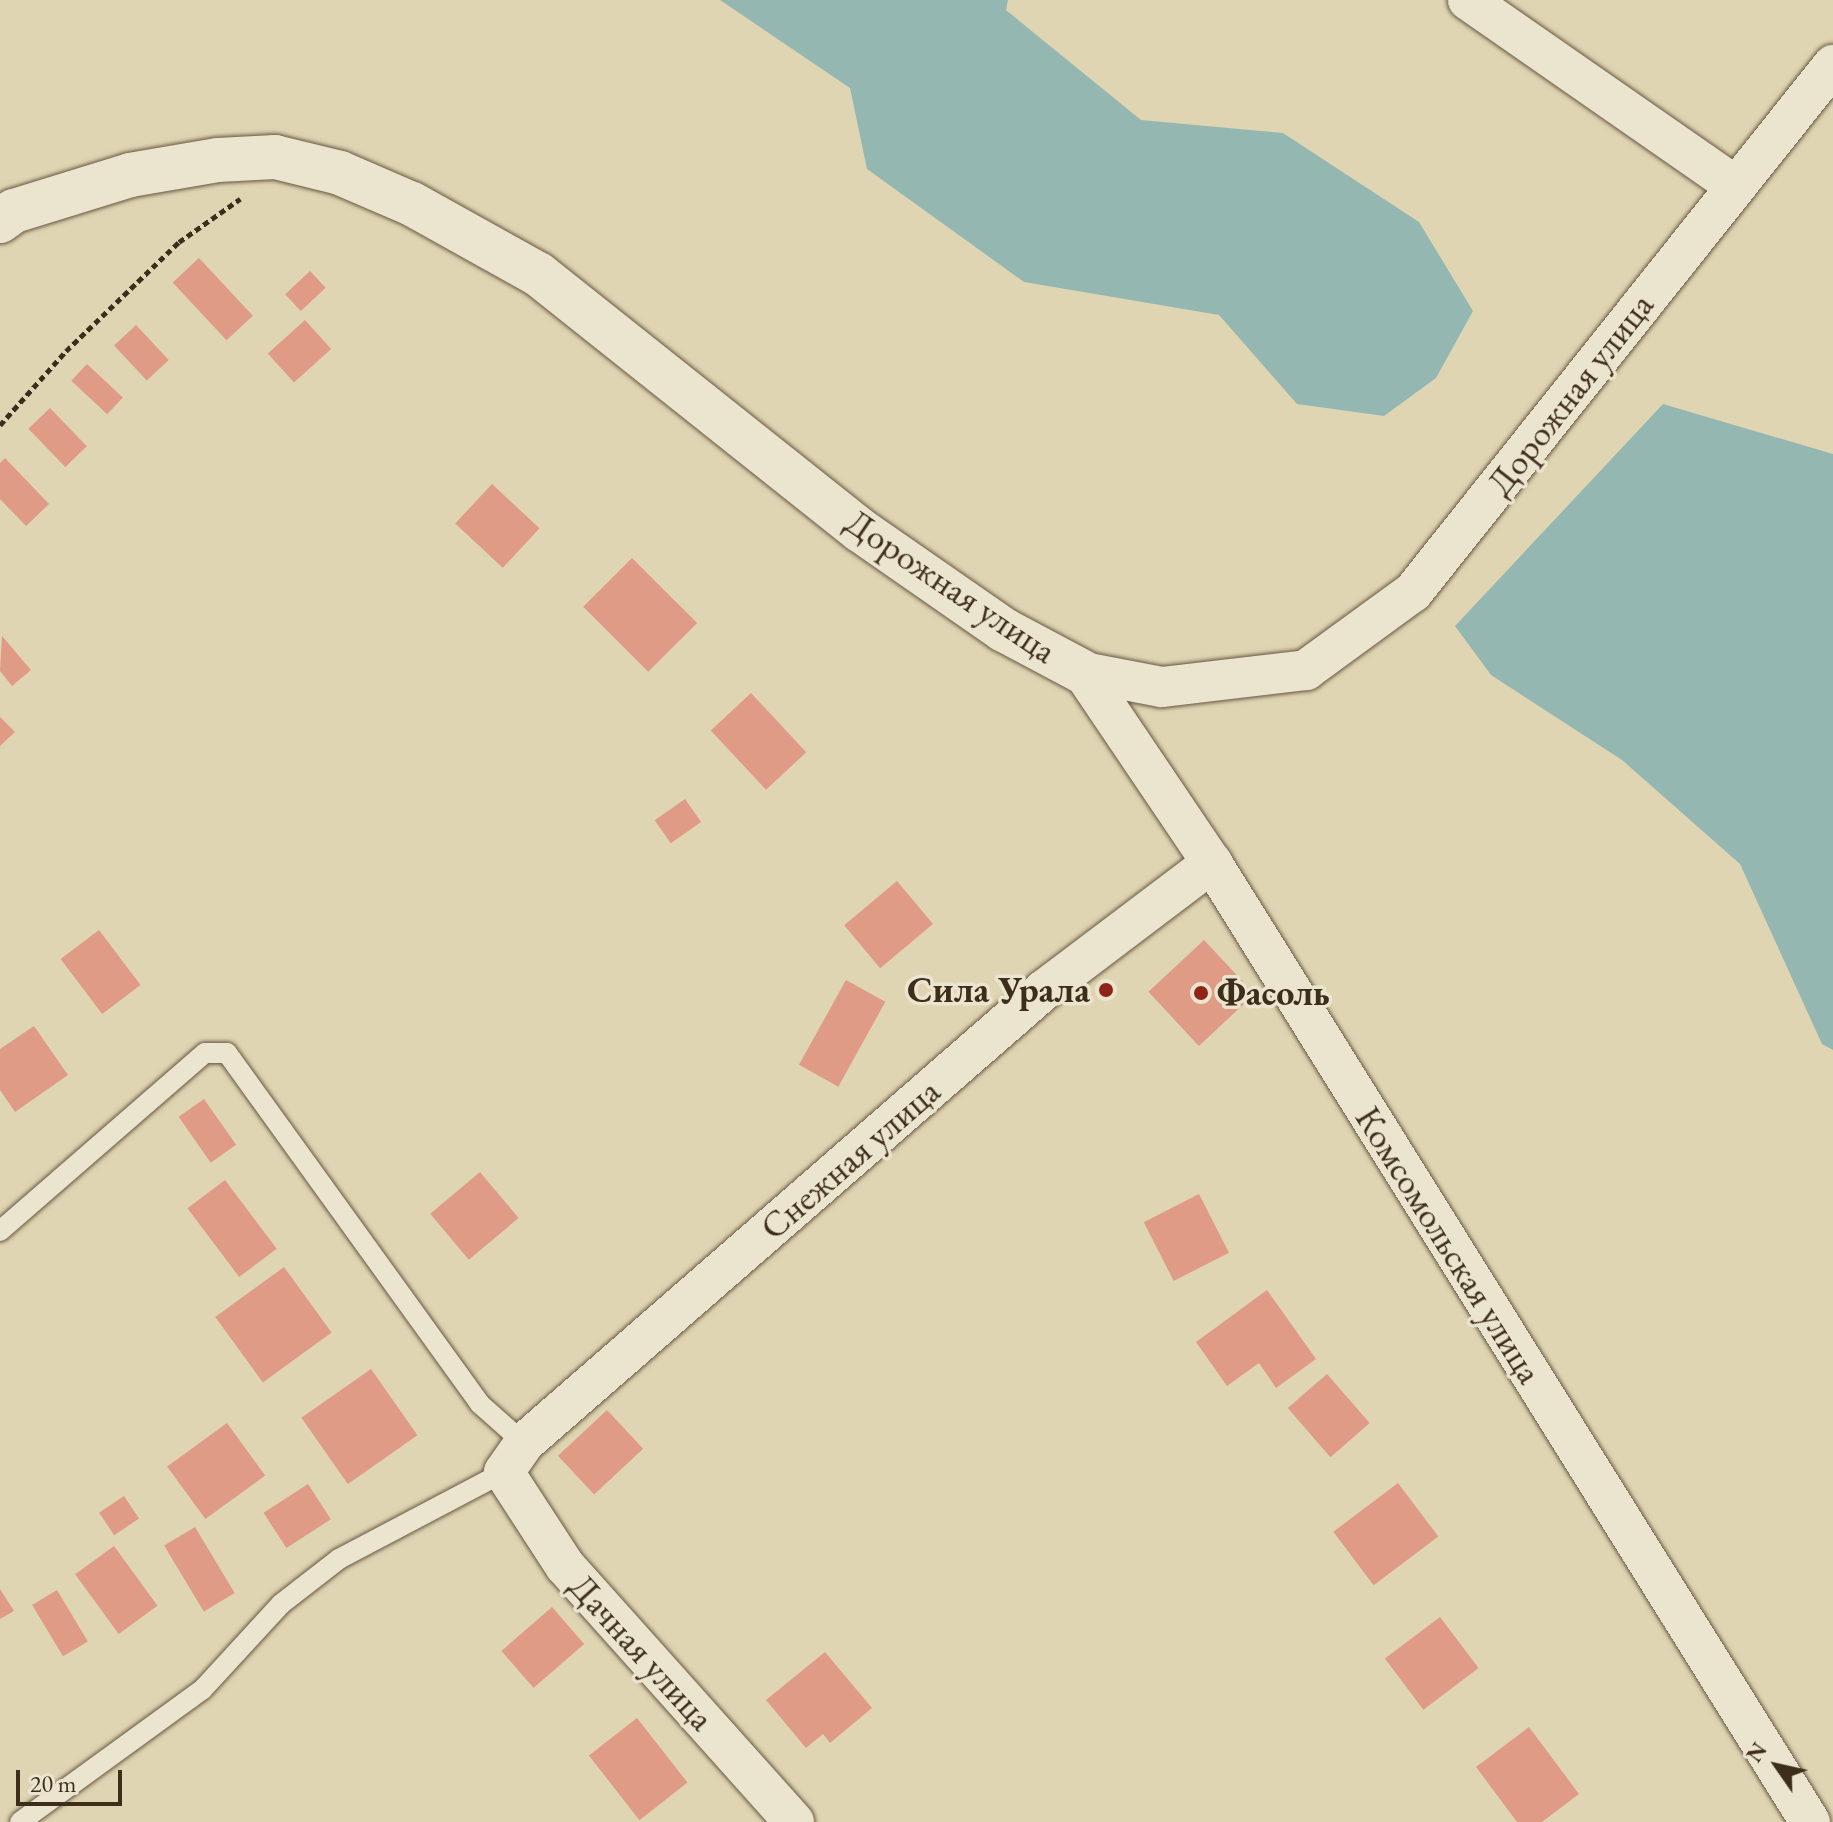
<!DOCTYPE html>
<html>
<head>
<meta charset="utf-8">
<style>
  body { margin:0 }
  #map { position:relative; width:1833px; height:1822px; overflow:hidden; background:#e0d5b3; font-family:"EB Garamond",serif }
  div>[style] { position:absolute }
  .water>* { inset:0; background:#94b8b1 }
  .building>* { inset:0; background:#df9b85; transform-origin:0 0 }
  .path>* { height:5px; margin-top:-2.5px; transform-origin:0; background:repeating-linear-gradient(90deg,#3d2e1b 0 6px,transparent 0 10px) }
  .roads { filter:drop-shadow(0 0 2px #665841) drop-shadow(0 0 2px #665841) }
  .lane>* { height:20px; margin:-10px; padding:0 10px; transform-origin:10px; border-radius:10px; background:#ebe4ce }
  .street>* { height:40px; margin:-20px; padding:0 20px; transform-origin:20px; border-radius:20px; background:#ebe4ce }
  .secondary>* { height:44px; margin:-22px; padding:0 22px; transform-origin:22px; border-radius:22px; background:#ebe4ce }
  .dots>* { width:22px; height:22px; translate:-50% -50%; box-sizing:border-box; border:4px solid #ebe4ce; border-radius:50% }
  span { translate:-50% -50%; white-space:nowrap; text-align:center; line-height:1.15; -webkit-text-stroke:7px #ebe4ce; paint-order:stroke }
  .street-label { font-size:36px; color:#3d2e1b }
  .poi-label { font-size:36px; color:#3d2e1b; font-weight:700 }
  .right { translate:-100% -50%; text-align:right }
  .left { translate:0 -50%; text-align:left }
  .north { position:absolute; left:1737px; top:1726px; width:80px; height:80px; -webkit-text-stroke:6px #ebe4ce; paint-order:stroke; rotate:304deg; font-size:22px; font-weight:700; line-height:32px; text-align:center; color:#3d2e1b }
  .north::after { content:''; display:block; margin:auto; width:28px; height:36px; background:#3d2e1b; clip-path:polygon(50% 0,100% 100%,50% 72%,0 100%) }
  .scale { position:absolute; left:16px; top:1770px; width:106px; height:36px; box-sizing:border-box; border:4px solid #3d2e1b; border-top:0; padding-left:10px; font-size:24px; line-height:28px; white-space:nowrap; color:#3d2e1b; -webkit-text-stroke:6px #ebe4ce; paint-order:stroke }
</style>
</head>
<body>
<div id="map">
  <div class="water">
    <div style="clip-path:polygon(720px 0,1008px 0,1006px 10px,1141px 120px,1283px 133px,1419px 222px,1473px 311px,1436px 378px,1384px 416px,1297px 404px,1219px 315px,1024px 282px,867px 169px,850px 88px)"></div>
    <div style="clip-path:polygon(1663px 404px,1833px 454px,1833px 1050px,1822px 1044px,1740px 864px,1622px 760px,1491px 675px,1455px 626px)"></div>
  </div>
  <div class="building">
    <div style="left:199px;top:258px;width:79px;height:36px;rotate:47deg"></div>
    <div style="left:310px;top:271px;width:23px;height:34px;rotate:47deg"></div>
    <div style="left:305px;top:320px;width:39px;height:50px;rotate:48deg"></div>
    <div style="left:136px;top:325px;width:48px;height:30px;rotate:47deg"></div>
    <div style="left:87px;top:364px;width:49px;height:23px;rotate:43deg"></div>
    <div style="left:50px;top:408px;width:53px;height:30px;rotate:46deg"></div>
    <div style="clip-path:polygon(5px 458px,49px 504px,26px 526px,0 499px,0 463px)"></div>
    <div style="left:492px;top:484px;width:65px;height:54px;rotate:43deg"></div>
    <div style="left:632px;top:558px;width:92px;height:69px;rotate:45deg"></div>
    <div style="clip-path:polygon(2px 636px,31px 670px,12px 686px,0 671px)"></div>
    <div style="left:751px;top:693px;width:81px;height:55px;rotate:47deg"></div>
    <div style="clip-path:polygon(0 717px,15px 732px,0 746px)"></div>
    <div style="left:685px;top:799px;width:28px;height:37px;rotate:55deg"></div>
    <div style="left:897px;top:881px;width:56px;height:69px;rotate:50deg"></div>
    <div style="left:99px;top:930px;width:69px;height:48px;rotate:53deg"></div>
    <div style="left:1204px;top:940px;width:74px;height:76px;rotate:47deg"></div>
    <div style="left:846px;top:980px;width:45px;height:97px;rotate:29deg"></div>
    <div style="clip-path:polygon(34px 1026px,68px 1075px,15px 1112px,0 1090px,0 1049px)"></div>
    <div style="left:204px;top:1099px;width:56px;height:31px;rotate:55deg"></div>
    <div style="left:480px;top:1172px;width:60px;height:65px;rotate:50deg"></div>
    <div style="left:225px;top:1180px;width:86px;height:47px;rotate:53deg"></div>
    <div style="left:1199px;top:1194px;width:66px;height:62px;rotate:63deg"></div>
    <div style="left:284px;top:1267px;width:81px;height:85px;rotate:54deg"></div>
    <div style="clip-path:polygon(1267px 1290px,1316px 1359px,1276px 1388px,1259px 1363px,1227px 1386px,1196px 1342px)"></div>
    <div style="left:371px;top:1369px;width:81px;height:85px;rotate:55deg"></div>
    <div style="left:1327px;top:1374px;width:65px;height:52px;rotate:49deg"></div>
    <div style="left:607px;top:1410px;width:53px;height:67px;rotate:47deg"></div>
    <div style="left:227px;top:1423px;width:65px;height:74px;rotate:54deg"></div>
    <div style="left:1398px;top:1483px;width:67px;height:81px;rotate:53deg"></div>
    <div style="left:308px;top:1484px;width:42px;height:53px;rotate:57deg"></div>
    <div style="left:124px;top:1496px;width:27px;height:30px;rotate:56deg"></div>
    <div style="left:195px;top:1527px;width:77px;height:36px;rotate:59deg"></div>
    <div style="left:114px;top:1546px;width:74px;height:48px;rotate:54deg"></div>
    <div style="clip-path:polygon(0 1589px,14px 1611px,0 1619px)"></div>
    <div style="left:57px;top:1590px;width:60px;height:29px;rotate:59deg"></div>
    <div style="left:552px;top:1607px;width:49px;height:67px;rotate:49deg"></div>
    <div style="left:1440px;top:1617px;width:64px;height:69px;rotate:53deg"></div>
    <div style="clip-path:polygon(825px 1652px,872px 1708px,830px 1743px,823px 1734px,806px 1748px,766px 1700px)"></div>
    <div style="left:637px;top:1718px;width:82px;height:61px;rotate:52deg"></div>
    <div style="clip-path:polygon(1529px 1727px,1579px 1794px,1542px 1822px,1517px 1822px,1476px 1767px)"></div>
  </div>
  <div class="path">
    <div style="left:0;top:425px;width:99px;rotate:-48.3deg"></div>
    <div style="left:66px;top:351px;width:157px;rotate:-44deg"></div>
    <div style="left:179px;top:242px;width:75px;rotate:-35.2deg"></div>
  </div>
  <div class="roads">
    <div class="lane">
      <div style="left:0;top:1231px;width:271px;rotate:-41deg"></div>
      <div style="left:205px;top:1053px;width:22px"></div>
      <div style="left:227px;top:1053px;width:433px;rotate:54.2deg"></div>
      <div style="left:480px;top:1404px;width:59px;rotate:41.6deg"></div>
      <div style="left:20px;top:1822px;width:225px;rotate:-36deg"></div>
      <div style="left:202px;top:1690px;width:117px;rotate:-47.4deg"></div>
      <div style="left:281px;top:1604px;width:73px;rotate:-37.8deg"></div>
      <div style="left:339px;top:1559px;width:187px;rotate:-27.8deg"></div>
    </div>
    <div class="street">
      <div style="left:1468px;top:0;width:326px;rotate:34.8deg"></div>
      <div style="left:1083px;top:672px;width:230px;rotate:56deg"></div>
      <div style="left:1212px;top:863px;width:1130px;rotate:58.05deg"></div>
      <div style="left:1083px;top:672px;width:80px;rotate:10.8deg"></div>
      <div style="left:1162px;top:687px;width:145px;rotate:-6.7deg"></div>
      <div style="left:1306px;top:670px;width:132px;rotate:-36.1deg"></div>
      <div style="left:1413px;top:592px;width:674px;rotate:-51.45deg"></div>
      <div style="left:794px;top:1822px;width:343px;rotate:-131.8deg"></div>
      <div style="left:565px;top:1566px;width:112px;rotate:-123deg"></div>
      <div style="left:504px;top:1472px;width:35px;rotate:-55deg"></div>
      <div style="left:524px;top:1443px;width:690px;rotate:-41.06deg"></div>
      <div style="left:1044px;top:990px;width:211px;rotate:-37.1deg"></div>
    </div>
    <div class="secondary">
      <div style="left:0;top:221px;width:17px;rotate:-36deg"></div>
      <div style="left:14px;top:211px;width:121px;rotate:-17.2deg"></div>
      <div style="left:130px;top:175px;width:89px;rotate:-9.7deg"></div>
      <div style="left:218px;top:160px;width:57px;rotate:-3deg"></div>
      <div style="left:275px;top:157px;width:67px;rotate:13.8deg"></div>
      <div style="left:340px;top:173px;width:78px;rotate:23.3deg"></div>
      <div style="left:412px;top:204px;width:144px;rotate:29.1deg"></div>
      <div style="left:538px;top:274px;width:411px;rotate:38.5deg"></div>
      <div style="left:860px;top:530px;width:175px;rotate:34.8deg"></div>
      <div style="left:1004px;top:630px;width:89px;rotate:28deg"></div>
    </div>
  </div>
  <div class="dots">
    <div style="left:1106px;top:990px;background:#8f2418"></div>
    <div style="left:1201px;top:993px;background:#8f2418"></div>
  </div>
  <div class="street-label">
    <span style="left:1570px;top:394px;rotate:-52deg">Дорожная улица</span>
    <span style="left:951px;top:586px;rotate:34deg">Дорожная улица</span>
    <span style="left:850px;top:1159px;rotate:-41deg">Снежная улица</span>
    <span style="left:1449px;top:1245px;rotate:58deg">Комсомольская улица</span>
    <span style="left:642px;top:1652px;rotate:48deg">Дачная улица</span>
  </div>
  <div class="poi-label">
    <span class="right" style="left:1090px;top:990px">Сила Урала</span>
    <span class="left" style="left:1217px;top:993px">Фасоль</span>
  </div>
  <div class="north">N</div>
  <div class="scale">20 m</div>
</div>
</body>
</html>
